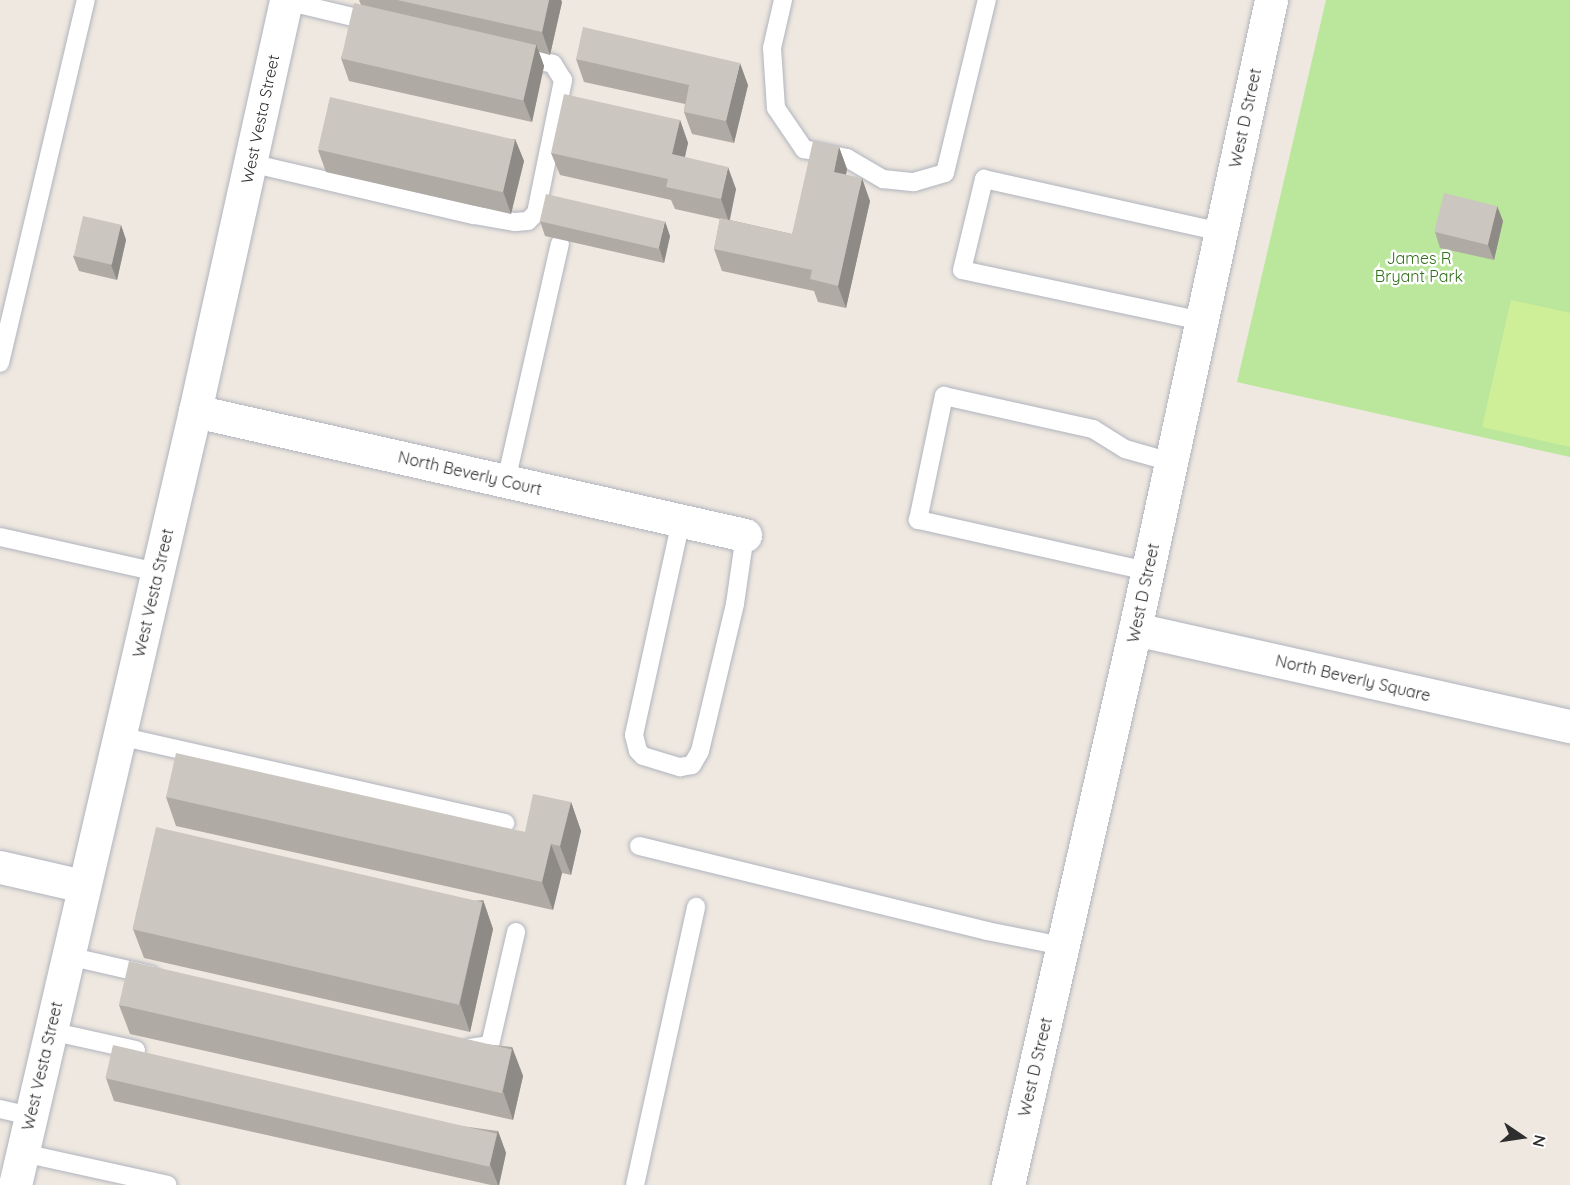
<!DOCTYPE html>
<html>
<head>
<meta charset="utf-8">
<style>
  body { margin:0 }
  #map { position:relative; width:1570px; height:1185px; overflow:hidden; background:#efe8e0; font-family:Quicksand,sans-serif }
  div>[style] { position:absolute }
  .green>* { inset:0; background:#bae79c }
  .pitch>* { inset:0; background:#cfee98 }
  .roads { filter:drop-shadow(0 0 2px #b0b4be) drop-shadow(0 0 2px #b0b4be) }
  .lane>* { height:18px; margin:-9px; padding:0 9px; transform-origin:9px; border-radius:9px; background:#fff }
  .street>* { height:33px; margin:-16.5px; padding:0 16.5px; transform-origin:16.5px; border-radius:16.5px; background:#fff }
  .secondary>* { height:33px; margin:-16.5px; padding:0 16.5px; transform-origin:16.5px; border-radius:16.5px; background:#fff }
  .wall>* { inset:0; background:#afaaa4 }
  .shaded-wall>* { inset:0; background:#8e8b86 }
  .building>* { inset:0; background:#cbc6bf; transform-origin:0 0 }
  span { translate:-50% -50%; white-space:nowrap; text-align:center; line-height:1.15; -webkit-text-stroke:5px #fff; paint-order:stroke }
  .street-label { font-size:16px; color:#2e2e2e }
  .park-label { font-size:16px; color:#307019 }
  .north { position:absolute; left:1492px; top:1107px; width:60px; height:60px; -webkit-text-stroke:4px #fff; paint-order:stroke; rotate:103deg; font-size:16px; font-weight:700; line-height:24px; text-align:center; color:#2e2e2e }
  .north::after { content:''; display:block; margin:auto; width:21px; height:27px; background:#2e2e2e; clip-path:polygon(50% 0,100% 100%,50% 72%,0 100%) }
</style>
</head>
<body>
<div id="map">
  <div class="green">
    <div style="clip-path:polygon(1326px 0,1570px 0,1570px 457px,1237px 382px)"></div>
  </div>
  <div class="pitch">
    <div style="clip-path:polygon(1511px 300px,1570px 313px,1570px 447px,1482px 427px)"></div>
  </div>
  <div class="roads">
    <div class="lane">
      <div style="left:783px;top:0;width:49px;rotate:102.9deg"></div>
      <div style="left:772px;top:48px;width:60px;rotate:86.2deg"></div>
      <div style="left:776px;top:108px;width:50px;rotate:55.7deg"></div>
      <div style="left:804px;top:149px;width:44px;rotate:11.8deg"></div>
      <div style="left:847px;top:158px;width:42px;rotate:30.3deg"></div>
      <div style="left:883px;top:179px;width:31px;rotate:6deg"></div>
      <div style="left:914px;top:182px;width:32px;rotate:-16deg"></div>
      <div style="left:945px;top:173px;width:178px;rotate:-76.4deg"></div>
      <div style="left:286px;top:1px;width:90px;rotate:13.4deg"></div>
      <div style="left:250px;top:163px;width:230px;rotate:13.1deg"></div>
      <div style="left:474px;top:215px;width:42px;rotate:9.7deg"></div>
      <div style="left:515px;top:222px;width:13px;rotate:-4deg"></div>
      <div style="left:528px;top:221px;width:11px;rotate:-45deg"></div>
      <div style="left:536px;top:213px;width:136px;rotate:-78.5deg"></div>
      <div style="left:563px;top:80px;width:19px;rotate:-122deg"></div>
      <div style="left:553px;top:64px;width:34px;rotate:-166deg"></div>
      <div style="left:1202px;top:321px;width:245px;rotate:-168deg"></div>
      <div style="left:962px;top:270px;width:94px;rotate:-76.4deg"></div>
      <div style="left:984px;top:179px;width:243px;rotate:12.6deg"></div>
      <div style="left:0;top:363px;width:373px;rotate:-76.7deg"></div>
      <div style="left:506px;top:481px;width:243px;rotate:-77.2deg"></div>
      <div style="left:681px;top:521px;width:219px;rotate:102.4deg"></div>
      <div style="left:634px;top:735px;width:16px;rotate:76deg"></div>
      <div style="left:638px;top:751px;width:7px;rotate:45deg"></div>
      <div style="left:643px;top:756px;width:39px;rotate:17deg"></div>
      <div style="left:680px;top:767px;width:12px;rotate:-9deg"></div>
      <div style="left:692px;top:765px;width:16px;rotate:-60deg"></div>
      <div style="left:700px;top:751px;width:151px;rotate:-76.6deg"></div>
      <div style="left:735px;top:604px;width:70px;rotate:-81.8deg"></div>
      <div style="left:0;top:537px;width:161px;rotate:12.6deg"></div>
      <div style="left:1147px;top:571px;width:235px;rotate:-167.4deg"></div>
      <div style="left:918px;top:520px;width:127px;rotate:-78.2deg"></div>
      <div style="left:944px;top:396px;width:153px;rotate:12.5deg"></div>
      <div style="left:1093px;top:429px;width:38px;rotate:32deg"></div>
      <div style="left:1125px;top:449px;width:48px;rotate:15.8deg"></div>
      <div style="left:119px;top:736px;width:396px;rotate:12.7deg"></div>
      <div style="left:639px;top:846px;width:358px;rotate:13.7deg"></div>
      <div style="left:987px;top:931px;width:77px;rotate:11.2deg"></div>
      <div style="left:68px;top:956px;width:85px;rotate:12.9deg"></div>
      <div style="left:50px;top:1031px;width:88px;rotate:12.5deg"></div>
      <div style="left:470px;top:1048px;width:20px;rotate:-9deg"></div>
      <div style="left:490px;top:1045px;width:116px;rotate:-77deg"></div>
      <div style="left:0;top:1109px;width:32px;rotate:13deg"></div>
      <div style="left:23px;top:1153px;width:148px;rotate:12.4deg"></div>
      <div style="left:635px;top:1185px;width:285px;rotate:-77.6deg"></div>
    </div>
    <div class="street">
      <div style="left:195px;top:411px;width:564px;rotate:12.71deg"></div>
      <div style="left:1135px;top:629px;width:446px;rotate:12.6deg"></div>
      <div style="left:0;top:867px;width:85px;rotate:12.9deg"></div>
      <div style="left:15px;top:1185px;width:795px;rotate:-76.91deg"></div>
      <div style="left:195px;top:411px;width:421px;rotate:-77.5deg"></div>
    </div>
    <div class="secondary">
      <div style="left:1008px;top:1185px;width:570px;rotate:-77.13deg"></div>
      <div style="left:1135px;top:629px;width:644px;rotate:-77.8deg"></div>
    </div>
  </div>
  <div class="wall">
    <div style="clip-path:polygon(359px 0,561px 0,562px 2px,550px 55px,539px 52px,544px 66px,532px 122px,349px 81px,341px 58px,361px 5px)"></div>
    <div style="clip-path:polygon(576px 59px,748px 85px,734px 143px,692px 134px,684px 112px,685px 104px,584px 82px)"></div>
    <div style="clip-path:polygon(680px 120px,688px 143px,685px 157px,736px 189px,730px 220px,792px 234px,839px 147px,847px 169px,846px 175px,870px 201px,846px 308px,818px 302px,814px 291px,722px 271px,714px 249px,720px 219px,675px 209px,671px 200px,560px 175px,551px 153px)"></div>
    <div style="clip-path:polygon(515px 139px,524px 161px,511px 214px,326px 172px,318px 150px)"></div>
    <div style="clip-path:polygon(1497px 206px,1503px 221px,1494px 260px,1440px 248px,1435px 232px)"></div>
    <div style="clip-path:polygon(540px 221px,670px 236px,664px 263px,545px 236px)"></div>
    <div style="clip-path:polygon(121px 225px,126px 240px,117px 280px,79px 271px,73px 256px)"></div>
    <div style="clip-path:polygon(166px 797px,525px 832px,571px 802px,581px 831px,571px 875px,562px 873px,553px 910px,176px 826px)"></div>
    <div style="clip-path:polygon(483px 900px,493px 929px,470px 1032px,144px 958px,133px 929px)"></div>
    <div style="clip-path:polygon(119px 1005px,512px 1047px,523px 1076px,513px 1120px,130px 1034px)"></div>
    <div style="clip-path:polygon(106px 1078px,498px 1131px,506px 1153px,499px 1185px,491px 1185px,114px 1101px)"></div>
  </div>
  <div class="shaded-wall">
    <div style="clip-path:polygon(549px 0,561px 0,562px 2px,550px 55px,542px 32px)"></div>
    <div style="clip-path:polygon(536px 44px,544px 66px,532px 122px,523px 99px)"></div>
    <div style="clip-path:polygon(740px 63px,748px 85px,734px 143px,726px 121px)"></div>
    <div style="clip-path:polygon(680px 120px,688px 143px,680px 177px,672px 154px)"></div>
    <div style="clip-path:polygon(515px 139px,524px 161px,511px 214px,503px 191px)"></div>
    <div style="clip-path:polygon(839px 147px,847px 169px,842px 194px,834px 172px)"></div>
    <div style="clip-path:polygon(728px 167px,736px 189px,729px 222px,721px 199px)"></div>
    <div style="clip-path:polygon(862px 178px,870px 201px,846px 308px,838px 286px)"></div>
    <div style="clip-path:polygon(1497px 206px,1503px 221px,1494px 260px,1488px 245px)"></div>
    <div style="clip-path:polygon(665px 221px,670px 236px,664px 263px,659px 247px)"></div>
    <div style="clip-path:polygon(121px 225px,126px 240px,117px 280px,111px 265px)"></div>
    <div style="clip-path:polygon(571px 802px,581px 831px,571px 875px,560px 846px)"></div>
    <div style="clip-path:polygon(551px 844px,562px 873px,553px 910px,542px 882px)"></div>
    <div style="clip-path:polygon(483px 900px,493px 929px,470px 1032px,460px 1003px)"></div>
    <div style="clip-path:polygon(512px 1047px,523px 1076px,513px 1120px,503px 1091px)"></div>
    <div style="clip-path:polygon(498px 1131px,506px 1153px,499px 1185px,498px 1185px,490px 1164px)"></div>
  </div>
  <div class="building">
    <div style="clip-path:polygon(397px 0,549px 0,542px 32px)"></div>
    <div style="left:354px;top:3px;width:187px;height:57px;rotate:13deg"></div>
    <div style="clip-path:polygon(583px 27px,740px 63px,726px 121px,684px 112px,689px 85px,576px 59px)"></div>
    <div style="clip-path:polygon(564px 94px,680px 120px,672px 154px,728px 167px,721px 199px,666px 187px,668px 179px,551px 153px)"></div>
    <div style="left:330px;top:97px;width:190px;height:54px;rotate:13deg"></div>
    <div style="clip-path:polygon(813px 141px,839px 147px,834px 172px,862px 178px,838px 286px,810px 279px,812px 270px,714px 249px,720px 218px,792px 234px)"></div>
    <div style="left:1444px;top:193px;width:55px;height:40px;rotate:14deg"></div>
    <div style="left:546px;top:194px;width:122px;height:28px;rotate:13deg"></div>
    <div style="left:83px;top:216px;width:39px;height:41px;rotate:13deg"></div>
    <div style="clip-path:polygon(176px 753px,525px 832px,533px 794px,571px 802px,560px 846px,551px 844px,542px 882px,166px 797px)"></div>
    <div style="left:156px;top:827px;width:335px;height:105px;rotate:13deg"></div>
    <div style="left:129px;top:961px;width:393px;height:45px;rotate:13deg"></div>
    <div style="left:113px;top:1045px;width:394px;height:34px;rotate:13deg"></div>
  </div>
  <div class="street-label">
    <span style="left:1245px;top:118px;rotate:-78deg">West D Street</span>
    <span style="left:260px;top:119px;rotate:-78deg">West Vesta Street</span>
    <span style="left:470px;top:473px;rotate:13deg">North Beverly Court</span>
    <span style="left:153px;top:593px;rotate:-77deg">West Vesta Street</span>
    <span style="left:1143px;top:593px;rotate:-78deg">West D Street</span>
    <span style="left:1353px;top:678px;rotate:13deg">North Beverly Square</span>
    <span style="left:42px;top:1066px;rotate:-77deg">West Vesta Street</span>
    <span style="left:1035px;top:1067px;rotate:-77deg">West D Street</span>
  </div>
  <div class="park-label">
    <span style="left:1419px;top:267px">James R<br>Bryant Park</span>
  </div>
  <div class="north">N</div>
</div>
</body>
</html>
